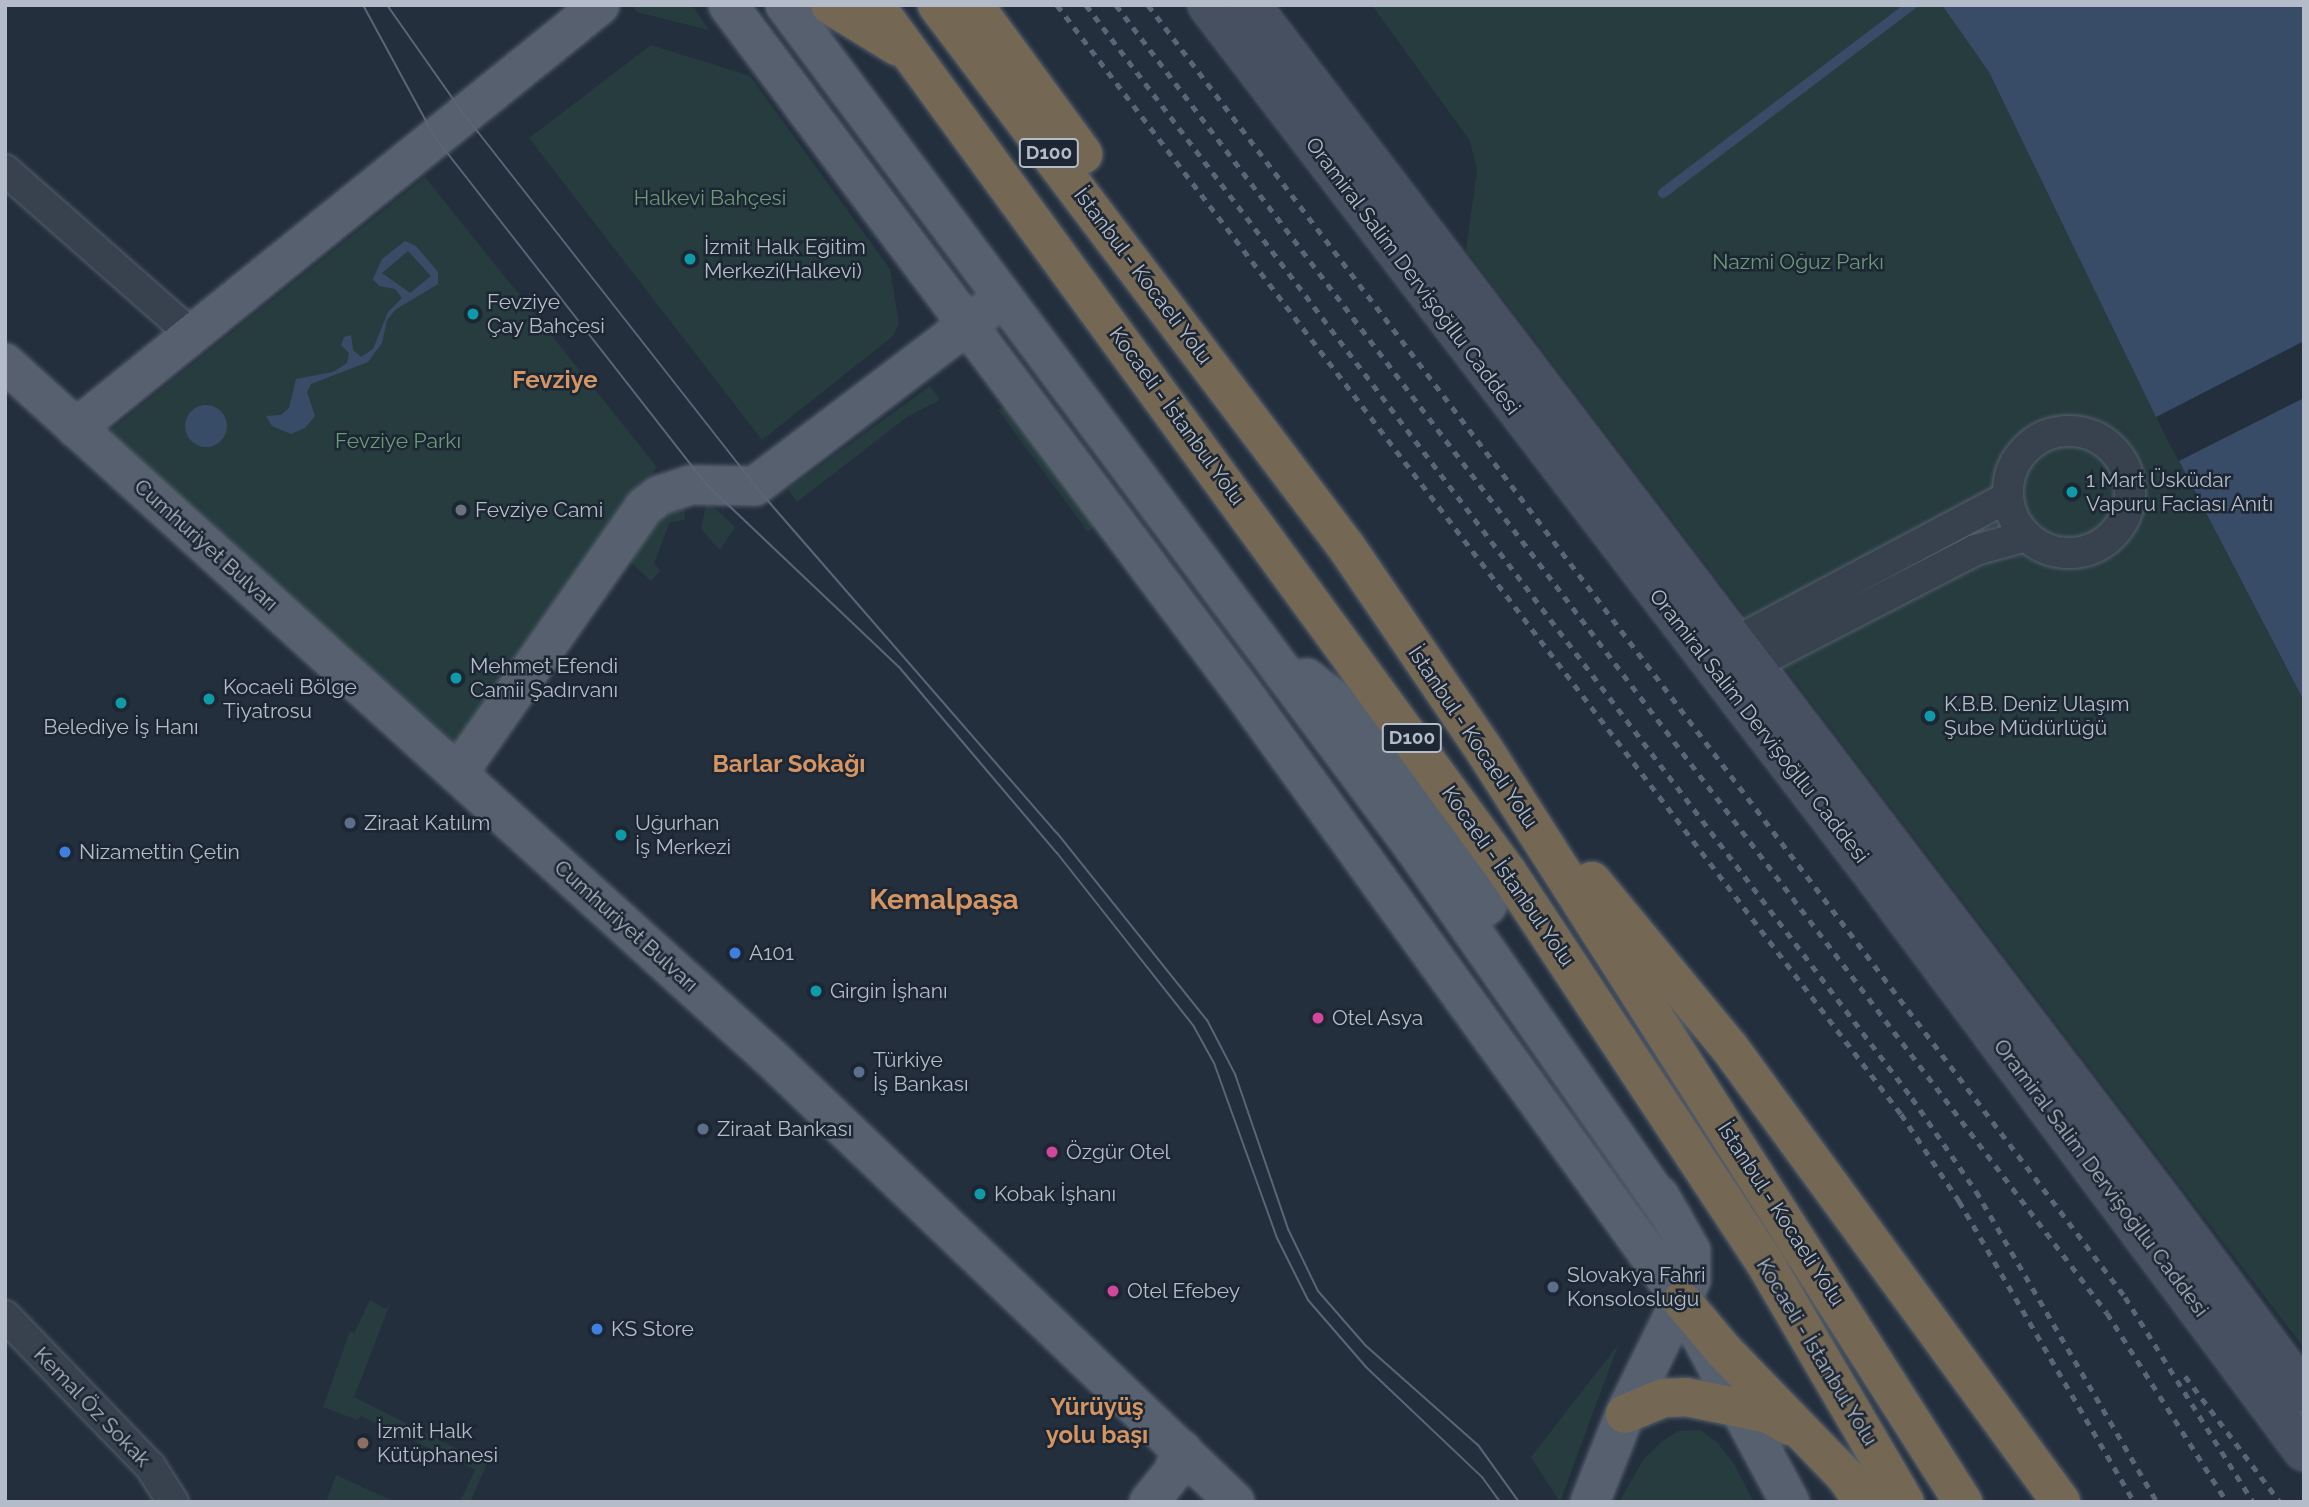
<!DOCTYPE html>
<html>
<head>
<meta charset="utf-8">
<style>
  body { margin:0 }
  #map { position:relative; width:2309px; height:1507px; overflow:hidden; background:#242f3e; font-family:Raleway,sans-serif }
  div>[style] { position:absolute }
  .green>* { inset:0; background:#263c3f }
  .water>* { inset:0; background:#394c67 }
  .round { border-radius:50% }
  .stream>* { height:10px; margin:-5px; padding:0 5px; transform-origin:5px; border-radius:5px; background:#394c67 }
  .roads { filter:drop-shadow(0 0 2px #565f6c) drop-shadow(0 0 2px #565f6c) }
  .street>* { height:30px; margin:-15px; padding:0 15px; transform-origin:15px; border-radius:15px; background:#38414e }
  .street>.ring { margin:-15px; padding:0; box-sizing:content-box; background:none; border:30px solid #38414e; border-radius:50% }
  .secondary>* { height:38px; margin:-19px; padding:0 19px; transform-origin:19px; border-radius:19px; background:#465061 }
  .primary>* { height:38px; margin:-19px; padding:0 19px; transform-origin:19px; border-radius:19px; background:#56606e }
  .highway>* { height:38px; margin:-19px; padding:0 19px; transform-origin:19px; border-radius:19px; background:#746855 }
  .tram>* { height:2px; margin:-1px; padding:0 1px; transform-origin:1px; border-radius:1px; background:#5a6575 }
  .rail>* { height:5px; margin-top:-2.5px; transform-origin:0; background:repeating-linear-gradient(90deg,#5a6575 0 7px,transparent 0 14px) }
  .dots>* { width:19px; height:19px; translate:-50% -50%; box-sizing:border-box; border:4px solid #1d2633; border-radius:50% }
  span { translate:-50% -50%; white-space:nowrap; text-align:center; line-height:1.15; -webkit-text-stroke:5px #1d2633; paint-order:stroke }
  .shield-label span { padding:2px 5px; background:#1d2633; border:2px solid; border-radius:5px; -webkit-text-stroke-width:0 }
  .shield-label { font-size:19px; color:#b4bcc9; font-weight:700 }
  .park-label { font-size:21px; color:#6b9a76 }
  .poi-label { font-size:21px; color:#b4bcc9 }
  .left { translate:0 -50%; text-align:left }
  .street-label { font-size:21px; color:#b4bcc9 }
  .quarter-label { font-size:24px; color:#d59563; font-weight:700 }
  .district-label { font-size:28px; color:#d59563; font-weight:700 }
  .frame { position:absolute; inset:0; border:7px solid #b4bcc9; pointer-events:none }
</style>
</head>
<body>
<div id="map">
  <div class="green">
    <div style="clip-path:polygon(632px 5px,692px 5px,709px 30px,637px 12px)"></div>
    <div style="clip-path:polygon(1372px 5px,1942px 5px,1989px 72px,2166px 437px,2304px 701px,2304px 1348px,1466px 250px,1477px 170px,1470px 141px)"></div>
    <div style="clip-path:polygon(651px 45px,750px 76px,890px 269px,899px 324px,893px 336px,762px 440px,529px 138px)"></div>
    <div style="clip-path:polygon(425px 177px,657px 467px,461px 748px,107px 433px)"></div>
    <div style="clip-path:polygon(930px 386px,940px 400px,907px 417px,797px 502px,788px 489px)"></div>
    <div style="clip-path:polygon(1013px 401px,1105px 519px,1088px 532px,998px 410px)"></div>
    <div style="clip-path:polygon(684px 501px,685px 520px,670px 522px,654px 563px,660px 571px,651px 581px,623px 555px,650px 514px)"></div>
    <div style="clip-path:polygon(707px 501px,735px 527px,720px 550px,701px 529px)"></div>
    <div style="clip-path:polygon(370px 1300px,386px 1309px,391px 1301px,354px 1397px,487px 1464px,470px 1502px,460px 1502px,475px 1470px,361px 1416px,357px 1420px,323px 1407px,350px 1331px,354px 1333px)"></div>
    <div style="clip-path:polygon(1618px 1345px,1560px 1502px,1531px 1457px)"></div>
    <div style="clip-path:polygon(1700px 1430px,1717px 1442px,1734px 1464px,1754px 1502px,1619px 1502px,1643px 1460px,1662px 1441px,1678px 1431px)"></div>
    <div style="clip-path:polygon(336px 1475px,395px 1502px,326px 1502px)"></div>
  </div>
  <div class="water">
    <div style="clip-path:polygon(1942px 5px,2304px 5px,2304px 341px,2156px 417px,1989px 72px)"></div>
    <div style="clip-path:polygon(evenodd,405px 241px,416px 246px,438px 272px,438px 284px,395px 310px,387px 320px,382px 343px,368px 362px,311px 384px,307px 392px,315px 416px,305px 428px,291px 434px,272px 426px,266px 416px,281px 415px,289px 408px,296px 379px,333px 372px,347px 363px,349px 353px,341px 345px,344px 337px,351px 335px,353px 350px,361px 357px,373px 349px,388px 312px,402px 298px,395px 289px,379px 286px,373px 279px,382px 259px,405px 241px,408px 251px,431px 276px,410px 293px,382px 273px,408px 251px)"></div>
    <div style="clip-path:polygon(2304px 398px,2304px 701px,2179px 461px)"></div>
    <div class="round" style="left:185px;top:405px;width:42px;height:42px"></div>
  </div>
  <div class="stream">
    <div style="left:1663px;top:193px;width:312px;rotate:-37.1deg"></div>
  </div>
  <div class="roads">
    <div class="street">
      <div style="left:5px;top:170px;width:249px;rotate:41.4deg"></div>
      <div class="ring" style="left:2008px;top:431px;width:92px;height:92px"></div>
      <div style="left:2008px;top:497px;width:309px;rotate:152deg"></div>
      <div style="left:1735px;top:642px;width:19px;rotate:144deg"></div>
      <div style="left:1720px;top:653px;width:20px;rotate:96deg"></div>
      <div style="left:1718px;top:673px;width:23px;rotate:-5deg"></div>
      <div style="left:1741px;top:671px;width:263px;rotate:-27.3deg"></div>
      <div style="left:1975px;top:550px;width:53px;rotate:-15.4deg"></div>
      <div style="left:5px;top:1316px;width:209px;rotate:46deg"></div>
      <div style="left:150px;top:1466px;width:43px;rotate:57.4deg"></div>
    </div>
    <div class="secondary">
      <div style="left:1208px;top:5px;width:1092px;rotate:52.55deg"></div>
      <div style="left:1872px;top:872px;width:722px;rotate:53.27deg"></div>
      <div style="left:1250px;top:5px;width:1508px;rotate:52.68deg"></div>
      <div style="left:2164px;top:1204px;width:235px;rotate:53.5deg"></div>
    </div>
    <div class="primary">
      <div style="left:728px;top:5px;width:856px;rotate:53.17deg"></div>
      <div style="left:1241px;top:690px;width:754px;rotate:54.18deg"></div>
      <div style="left:1682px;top:1301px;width:228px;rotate:61.8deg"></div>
      <div style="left:785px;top:5px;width:1053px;rotate:53.26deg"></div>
      <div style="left:1415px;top:849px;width:449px;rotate:55.1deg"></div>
      <div style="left:5px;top:363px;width:1034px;rotate:42.22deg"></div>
      <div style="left:771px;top:1058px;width:642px;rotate:43.74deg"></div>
      <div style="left:76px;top:428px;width:673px;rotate:-38.91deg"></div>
      <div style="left:1307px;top:678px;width:75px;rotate:39deg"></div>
      <div style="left:1365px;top:725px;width:218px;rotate:56deg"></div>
      <div style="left:458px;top:773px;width:325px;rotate:-55deg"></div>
      <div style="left:644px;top:507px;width:20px;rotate:-37deg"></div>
      <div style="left:660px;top:495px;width:32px;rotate:-18deg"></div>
      <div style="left:690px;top:485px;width:65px;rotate:0.9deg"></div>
      <div style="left:755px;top:486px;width:288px;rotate:-37.2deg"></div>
      <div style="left:1149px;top:1502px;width:38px;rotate:-51deg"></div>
      <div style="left:1173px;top:1472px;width:24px;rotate:-68deg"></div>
      <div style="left:1590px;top:1502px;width:95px;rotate:-68.3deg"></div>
      <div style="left:1625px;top:1414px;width:149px;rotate:-63.8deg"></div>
      <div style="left:1691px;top:1280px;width:29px;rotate:-90deg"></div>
      <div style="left:1691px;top:1251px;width:64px;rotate:-119.7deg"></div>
    </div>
    <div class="highway">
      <div style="left:830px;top:5px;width:79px;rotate:31.5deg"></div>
      <div style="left:875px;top:5px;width:1074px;rotate:53.9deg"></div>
      <div style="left:1508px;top:873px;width:473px;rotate:56.6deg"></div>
      <div style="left:1768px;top:1268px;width:271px;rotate:59.7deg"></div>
      <div style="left:937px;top:5px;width:680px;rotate:52.94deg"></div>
      <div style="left:1347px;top:548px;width:242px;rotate:55.8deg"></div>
      <div style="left:1483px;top:748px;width:894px;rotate:57.52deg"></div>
      <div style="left:974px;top:5px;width:185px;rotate:53.8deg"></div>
      <div style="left:1592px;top:881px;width:215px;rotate:50.5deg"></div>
      <div style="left:1729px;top:1047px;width:563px;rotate:53.88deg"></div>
      <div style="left:1682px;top:1301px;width:65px;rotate:50deg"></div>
      <div style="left:1724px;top:1351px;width:175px;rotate:45.9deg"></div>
      <div style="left:1846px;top:1477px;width:30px;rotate:56deg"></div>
      <div style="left:1625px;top:1414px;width:41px;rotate:-22.8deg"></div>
      <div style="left:1663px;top:1398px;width:23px;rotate:-2deg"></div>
      <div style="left:1686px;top:1397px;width:85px;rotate:11.6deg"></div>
      <div style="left:1769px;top:1414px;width:24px;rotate:30deg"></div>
    </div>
  </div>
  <div class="tram">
    <div style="left:363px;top:5px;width:149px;rotate:61.5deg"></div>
    <div style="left:434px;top:136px;width:440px;rotate:52deg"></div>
    <div style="left:705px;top:483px;width:267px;rotate:43.5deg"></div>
    <div style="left:899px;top:667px;width:244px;rotate:49.7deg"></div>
    <div style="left:1057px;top:853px;width:219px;rotate:51.7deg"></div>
    <div style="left:1193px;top:1025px;width:43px;rotate:61.1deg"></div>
    <div style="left:1214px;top:1063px;width:186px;rotate:70.2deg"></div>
    <div style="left:1277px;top:1238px;width:69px;rotate:63.4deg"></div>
    <div style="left:1308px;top:1300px;width:89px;rotate:49.1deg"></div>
    <div style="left:1366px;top:1367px;width:160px;rotate:43.5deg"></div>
    <div style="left:1482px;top:1477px;width:31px;rotate:54deg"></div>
    <div style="left:387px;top:5px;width:132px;rotate:54.9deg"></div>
    <div style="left:463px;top:113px;width:474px;rotate:51.9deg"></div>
    <div style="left:755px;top:486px;width:460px;rotate:49deg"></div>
    <div style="left:1057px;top:833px;width:240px;rotate:51.3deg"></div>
    <div style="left:1207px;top:1020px;width:61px;rotate:62.6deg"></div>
    <div style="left:1235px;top:1074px;width:164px;rotate:71.1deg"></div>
    <div style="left:1288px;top:1229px;width:69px;rotate:64.2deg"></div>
    <div style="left:1318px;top:1291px;width:73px;rotate:48.9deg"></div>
    <div style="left:1366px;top:1346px;width:149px;rotate:41.5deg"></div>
    <div style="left:1478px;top:1445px;width:70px;rotate:54.3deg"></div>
  </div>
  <div class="rail">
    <div style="left:1057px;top:5px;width:1394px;rotate:52.73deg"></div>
    <div style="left:1901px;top:1114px;width:105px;rotate:56.3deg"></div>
    <div style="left:1959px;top:1201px;width:348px;rotate:59.8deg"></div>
    <div style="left:1086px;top:5px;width:1370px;rotate:52.92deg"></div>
    <div style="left:1912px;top:1098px;width:113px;rotate:55.5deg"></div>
    <div style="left:1976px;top:1191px;width:360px;rotate:59.8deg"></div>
    <div style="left:1116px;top:5px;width:1641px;rotate:52.85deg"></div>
    <div style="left:2107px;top:1313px;width:224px;rotate:57.6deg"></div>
    <div style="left:1148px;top:5px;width:1620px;rotate:52.9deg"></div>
    <div style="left:2125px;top:1297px;width:242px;rotate:58deg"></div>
    <div style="left:2185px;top:1376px;width:158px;rotate:53deg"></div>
  </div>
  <div class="dots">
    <div style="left:690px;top:259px;background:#0f9aa8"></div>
    <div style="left:473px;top:314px;background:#0f9aa8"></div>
    <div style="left:2072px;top:492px;background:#0f9aa8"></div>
    <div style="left:461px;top:510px;background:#6b7280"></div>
    <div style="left:456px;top:678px;background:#0f9aa8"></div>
    <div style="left:209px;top:699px;background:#0f9aa8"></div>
    <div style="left:121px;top:703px;background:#0f9aa8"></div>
    <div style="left:1930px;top:716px;background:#0f9aa8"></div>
    <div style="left:350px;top:823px;background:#5c6f8a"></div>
    <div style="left:621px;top:835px;background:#0f9aa8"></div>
    <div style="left:65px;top:852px;background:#3f7fe0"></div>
    <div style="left:735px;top:953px;background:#3f7fe0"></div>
    <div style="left:816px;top:991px;background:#0f9aa8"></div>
    <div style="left:1318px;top:1018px;background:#d1479c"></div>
    <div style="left:859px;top:1072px;background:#5c6f8a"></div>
    <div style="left:703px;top:1129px;background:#5c6f8a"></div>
    <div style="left:1052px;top:1152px;background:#d1479c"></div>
    <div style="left:980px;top:1194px;background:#0f9aa8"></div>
    <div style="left:1553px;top:1287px;background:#5c6f8a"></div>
    <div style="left:1113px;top:1291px;background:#d1479c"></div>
    <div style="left:597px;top:1329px;background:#3f7fe0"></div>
    <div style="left:363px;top:1443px;background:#8d6e63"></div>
  </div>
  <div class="shield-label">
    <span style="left:1049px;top:153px">D100</span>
    <span style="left:1412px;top:738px">D100</span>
  </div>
  <div class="park-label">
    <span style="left:710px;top:198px">Halkevi Bahçesi</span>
    <span style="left:1798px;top:262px">Nazmi Oğuz Parkı</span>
    <span style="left:398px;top:441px">Fevziye Parkı</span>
  </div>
  <div class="poi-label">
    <span class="left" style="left:704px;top:259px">İzmit Halk Eğitim<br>Merkezi(Halkevi)</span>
    <span class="left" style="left:487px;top:314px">Fevziye<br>Çay Bahçesi</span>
    <span class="left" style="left:2086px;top:492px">1 Mart Üsküdar<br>Vapuru Faciası Anıtı</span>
    <span class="left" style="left:475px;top:510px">Fevziye Cami</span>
    <span class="left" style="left:470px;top:678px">Mehmet Efendi<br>Camii Şadırvanı</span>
    <span class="left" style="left:223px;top:699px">Kocaeli Bölge<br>Tiyatrosu</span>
    <span class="left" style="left:1944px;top:716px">K.B.B. Deniz Ulaşım<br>Şube Müdürlüğü</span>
    <span style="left:121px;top:727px">Belediye İş Hanı</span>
    <span class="left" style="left:364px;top:823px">Ziraat Katılım</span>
    <span class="left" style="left:635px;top:835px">Uğurhan<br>İş Merkezi</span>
    <span class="left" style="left:79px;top:852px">Nizamettin Çetin</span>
    <span class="left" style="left:749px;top:953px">A101</span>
    <span class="left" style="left:830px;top:991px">Girgin İşhanı</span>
    <span class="left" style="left:1332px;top:1018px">Otel Asya</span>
    <span class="left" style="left:873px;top:1072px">Türkiye<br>İş Bankası</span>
    <span class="left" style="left:717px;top:1129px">Ziraat Bankası</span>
    <span class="left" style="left:1066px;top:1152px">Özgür Otel</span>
    <span class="left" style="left:994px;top:1194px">Kobak İşhanı</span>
    <span class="left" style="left:1567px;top:1287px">Slovakya Fahri<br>Konsolosluğu</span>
    <span class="left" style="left:1127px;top:1291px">Otel Efebey</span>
    <span class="left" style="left:611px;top:1329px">KS Store</span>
    <span class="left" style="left:377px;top:1443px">İzmit Halk<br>Kütüphanesi</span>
  </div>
  <div class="street-label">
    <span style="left:1143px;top:276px;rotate:53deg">İstanbul - Kocaeli Yolu</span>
    <span style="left:1413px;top:276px;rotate:53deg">Oramiral Salim Dervişoğllu Caddesi</span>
    <span style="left:1177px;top:416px;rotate:54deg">Kocaeli - İstanbul Yolu</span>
    <span style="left:206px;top:545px;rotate:42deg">Cumhuriyet Bulvarı</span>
    <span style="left:1759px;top:726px;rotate:52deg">Oramiral Salim Dervişoğllu Caddesi</span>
    <span style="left:1473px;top:737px;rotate:56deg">İstanbul - Kocaeli Yolu</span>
    <span style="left:1508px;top:876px;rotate:55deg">Kocaeli - İstanbul Yolu</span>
    <span style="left:626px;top:926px;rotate:42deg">Cumhuriyet Bulvarı</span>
    <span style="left:2101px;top:1178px;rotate:53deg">Oramiral Salim Dervişoğllu Caddesi</span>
    <span style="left:1781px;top:1214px;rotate:57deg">İstanbul - Kocaeli Yolu</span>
    <span style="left:1817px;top:1352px;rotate:59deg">Kocaeli - İstanbul Yolu</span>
    <span style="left:92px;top:1407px;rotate:46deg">Kemal Öz Sokak</span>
  </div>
  <div class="quarter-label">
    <span style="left:555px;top:380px">Fevziye</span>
    <span style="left:789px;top:764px">Barlar Sokağı</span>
    <span style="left:1097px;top:1421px">Yürüyüş<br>yolu başı</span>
  </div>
  <div class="district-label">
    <span style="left:944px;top:900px">Kemalpaşa</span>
  </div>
  <div class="frame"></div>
</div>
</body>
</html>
